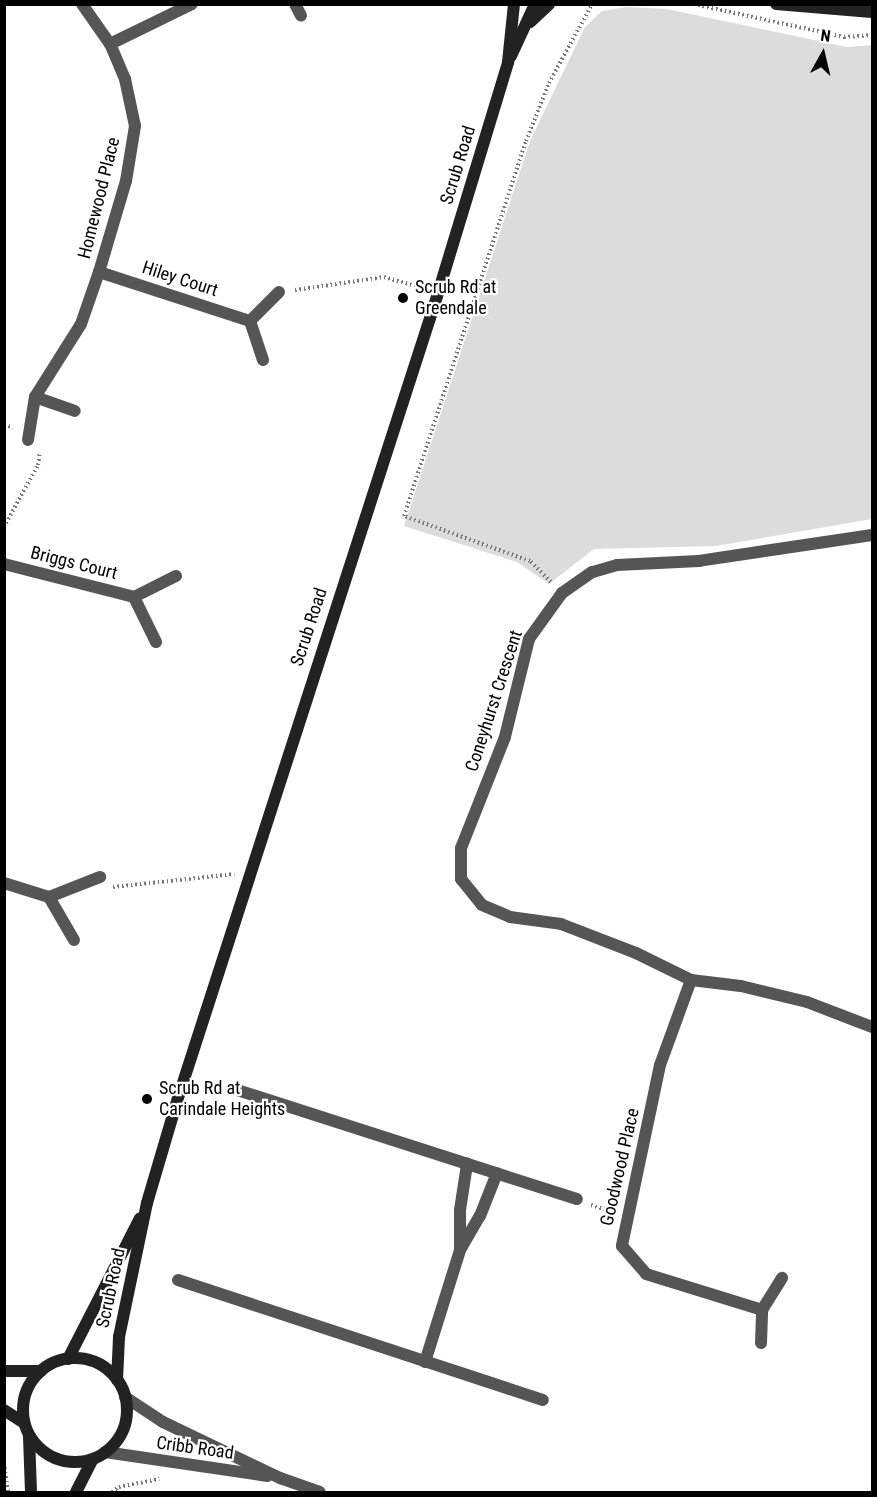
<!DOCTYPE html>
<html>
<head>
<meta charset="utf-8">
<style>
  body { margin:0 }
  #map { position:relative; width:877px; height:1497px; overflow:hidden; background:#fff; font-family:"Roboto Condensed",sans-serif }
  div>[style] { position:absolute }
  .green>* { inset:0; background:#dcdcdc }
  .path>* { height:4px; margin-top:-2px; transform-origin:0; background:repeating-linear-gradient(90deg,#777 0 1.5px,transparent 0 4.5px) }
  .street>* { height:12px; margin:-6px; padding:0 6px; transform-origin:6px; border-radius:6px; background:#555 }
  .secondary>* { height:12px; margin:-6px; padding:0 6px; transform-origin:6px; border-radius:6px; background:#222 }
  .secondary>.ring { margin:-6px; padding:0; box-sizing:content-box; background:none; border:12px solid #222; border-radius:50% }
  .dots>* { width:16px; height:16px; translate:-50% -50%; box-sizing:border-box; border:3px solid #fff; border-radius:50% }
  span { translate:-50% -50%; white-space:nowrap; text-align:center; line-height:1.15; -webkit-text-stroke:4.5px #fff; paint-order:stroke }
  .street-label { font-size:18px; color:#000 }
  .poi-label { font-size:18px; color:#000 }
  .left { translate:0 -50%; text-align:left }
  .frame { position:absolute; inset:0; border:6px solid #000; pointer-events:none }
  .north { position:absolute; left:793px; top:24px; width:60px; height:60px; -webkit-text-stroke:4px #fff; paint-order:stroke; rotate:8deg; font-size:16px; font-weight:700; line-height:24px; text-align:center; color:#000 }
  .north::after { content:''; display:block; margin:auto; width:21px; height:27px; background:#000; clip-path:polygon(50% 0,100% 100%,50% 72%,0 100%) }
</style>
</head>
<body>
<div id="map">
  <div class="green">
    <div style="clip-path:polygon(627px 7px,667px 9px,847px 47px,872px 45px,872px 519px,716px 546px,594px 549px,549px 584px,517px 562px,404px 526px,530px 141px,585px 27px,602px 11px)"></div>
  </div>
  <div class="path">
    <div style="left:694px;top:4px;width:154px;rotate:12.4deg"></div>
    <div style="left:844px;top:37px;width:28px;rotate:-4deg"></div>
    <div style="left:295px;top:290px;width:90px;rotate:-8.3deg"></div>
    <div style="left:384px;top:277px;width:41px;rotate:15.8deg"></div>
    <div style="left:4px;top:425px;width:9px;rotate:13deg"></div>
    <div style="left:4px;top:527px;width:71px;rotate:-61.3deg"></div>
    <div style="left:38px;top:465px;width:13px;rotate:-81deg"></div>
    <div style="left:551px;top:582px;width:30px;rotate:-135deg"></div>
    <div style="left:530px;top:561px;width:134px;rotate:-160.3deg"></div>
    <div style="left:404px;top:516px;width:394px;rotate:-72deg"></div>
    <div style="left:526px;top:141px;width:62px;rotate:-68.4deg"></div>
    <div style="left:549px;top:83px;width:90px;rotate:-61.4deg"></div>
    <div style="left:113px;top:887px;width:122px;rotate:-6.1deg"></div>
    <div style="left:591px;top:1205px;width:23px;rotate:18deg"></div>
    <div style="left:4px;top:1463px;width:29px;rotate:82deg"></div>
    <div style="left:112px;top:1492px;width:9px;rotate:-36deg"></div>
    <div style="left:119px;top:1487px;width:41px;rotate:-11.3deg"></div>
  </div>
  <div class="street">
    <div style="left:295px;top:4px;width:13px;rotate:63deg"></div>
    <div style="left:110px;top:44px;width:91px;rotate:-26deg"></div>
    <div style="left:99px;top:272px;width:159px;rotate:18deg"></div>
    <div style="left:263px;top:360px;width:41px;rotate:-108.4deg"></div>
    <div style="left:250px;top:321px;width:41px;rotate:-45deg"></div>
    <div style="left:35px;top:397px;width:42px;rotate:19.3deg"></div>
    <div style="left:28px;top:440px;width:44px;rotate:-80.8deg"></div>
    <div style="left:35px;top:397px;width:86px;rotate:-57.8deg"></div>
    <div style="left:81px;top:324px;width:55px;rotate:-70.9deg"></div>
    <div style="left:99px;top:272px;width:95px;rotate:-73.5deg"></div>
    <div style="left:126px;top:181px;width:56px;rotate:-80.7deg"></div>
    <div style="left:135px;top:126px;width:48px;rotate:-102deg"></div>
    <div style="left:125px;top:79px;width:38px;rotate:-113deg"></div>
    <div style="left:110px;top:44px;width:49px;rotate:-125deg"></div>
    <div style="left:872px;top:535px;width:175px;rotate:171.5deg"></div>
    <div style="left:699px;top:561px;width:82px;rotate:177.2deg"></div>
    <div style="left:617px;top:565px;width:26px;rotate:164deg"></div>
    <div style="left:592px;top:572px;width:37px;rotate:145deg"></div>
    <div style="left:562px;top:593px;width:57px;rotate:125.7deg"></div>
    <div style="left:529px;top:639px;width:101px;rotate:103.8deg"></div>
    <div style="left:505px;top:737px;width:119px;rotate:111.6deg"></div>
    <div style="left:461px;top:848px;width:31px;rotate:90deg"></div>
    <div style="left:461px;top:879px;width:33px;rotate:51deg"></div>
    <div style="left:482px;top:905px;width:30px;rotate:23deg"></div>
    <div style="left:510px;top:917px;width:51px;rotate:7.8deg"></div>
    <div style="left:561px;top:924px;width:80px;rotate:21.1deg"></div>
    <div style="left:636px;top:953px;width:61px;rotate:26.1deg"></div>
    <div style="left:691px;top:980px;width:50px;rotate:6.8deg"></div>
    <div style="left:741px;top:986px;width:68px;rotate:13.6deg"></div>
    <div style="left:807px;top:1002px;width:70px;rotate:21deg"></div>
    <div style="left:4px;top:564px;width:134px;rotate:14.2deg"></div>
    <div style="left:156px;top:642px;width:50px;rotate:-116.1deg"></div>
    <div style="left:134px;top:597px;width:47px;rotate:-26.6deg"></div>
    <div style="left:4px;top:883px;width:47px;rotate:17.3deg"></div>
    <div style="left:74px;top:940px;width:50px;rotate:-120.2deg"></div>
    <div style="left:49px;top:897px;width:55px;rotate:-21.4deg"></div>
    <div style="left:691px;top:980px;width:90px;rotate:110deg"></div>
    <div style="left:660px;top:1065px;width:185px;rotate:101.9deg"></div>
    <div style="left:622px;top:1246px;width:37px;rotate:49deg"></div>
    <div style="left:646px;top:1274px;width:121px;rotate:17.2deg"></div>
    <div style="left:234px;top:1089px;width:360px;rotate:17.8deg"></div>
    <div style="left:460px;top:1249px;width:39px;rotate:-90deg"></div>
    <div style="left:460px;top:1210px;width:47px;rotate:-81.3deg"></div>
    <div style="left:178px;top:1280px;width:384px;rotate:18.2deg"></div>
    <div style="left:761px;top:1343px;width:33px;rotate:-88deg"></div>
    <div style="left:762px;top:1310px;width:38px;rotate:-58deg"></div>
    <div style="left:425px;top:1362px;width:117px;rotate:-72.6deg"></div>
    <div style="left:460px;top:1250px;width:39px;rotate:-60deg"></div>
    <div style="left:480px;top:1216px;width:46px;rotate:-68.4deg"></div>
    <div style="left:125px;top:1397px;width:45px;rotate:33.3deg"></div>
    <div style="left:163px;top:1422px;width:130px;rotate:25.6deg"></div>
    <div style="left:280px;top:1478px;width:42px;rotate:19.3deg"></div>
    <div style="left:105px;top:1452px;width:164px;rotate:8.4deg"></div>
  </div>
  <div class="secondary">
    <div style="left:776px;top:4px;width:96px;rotate:4.8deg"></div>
    <div style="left:530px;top:22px;width:26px;rotate:-43deg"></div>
    <div style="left:511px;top:56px;width:57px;rotate:-65.2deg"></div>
    <div class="ring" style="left:23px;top:1358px;width:92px;height:92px"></div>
    <div style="left:68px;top:1359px;width:158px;rotate:-62.9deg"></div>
    <div style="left:4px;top:1371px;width:37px"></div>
    <div style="left:117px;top:1380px;width:43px;rotate:-87.3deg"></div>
    <div style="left:119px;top:1337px;width:137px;rotate:-78.2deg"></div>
    <div style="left:147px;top:1203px;width:109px;rotate:-73.6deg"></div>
    <div style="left:178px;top:1098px;width:836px;rotate:-72.09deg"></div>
    <div style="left:435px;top:303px;width:252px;rotate:-73.1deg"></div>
    <div style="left:508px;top:62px;width:58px;rotate:-84.1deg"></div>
    <div style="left:4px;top:1410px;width:24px;rotate:33deg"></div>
    <div style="left:29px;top:1437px;width:55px;rotate:87.9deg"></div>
    <div style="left:76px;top:1492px;width:37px;rotate:-63deg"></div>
  </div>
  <div class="dots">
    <div style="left:403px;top:298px;background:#000"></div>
    <div style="left:147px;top:1099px;background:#000"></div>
  </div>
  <div class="street-label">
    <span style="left:458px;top:165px;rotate:-73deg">Scrub Road</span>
    <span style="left:99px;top:198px;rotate:-76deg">Homewood Place</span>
    <span style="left:180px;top:279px;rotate:18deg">Hiley Court</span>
    <span style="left:74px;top:563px;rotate:14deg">Briggs Court</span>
    <span style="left:309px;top:627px;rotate:-72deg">Scrub Road</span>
    <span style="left:494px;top:701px;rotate:-72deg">Coneyhurst Crescent</span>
    <span style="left:620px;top:1167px;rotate:-77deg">Goodwood Place</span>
    <span style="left:111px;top:1288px;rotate:-78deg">Scrub Road</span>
    <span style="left:195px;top:1448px;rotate:8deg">Cribb Road</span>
  </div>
  <div class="poi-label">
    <span class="left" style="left:415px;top:298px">Scrub Rd at<br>Greendale</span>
    <span class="left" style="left:159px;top:1099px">Scrub Rd at<br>Carindale Heights</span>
  </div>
  <div class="frame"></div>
  <div class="north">N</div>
</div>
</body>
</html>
